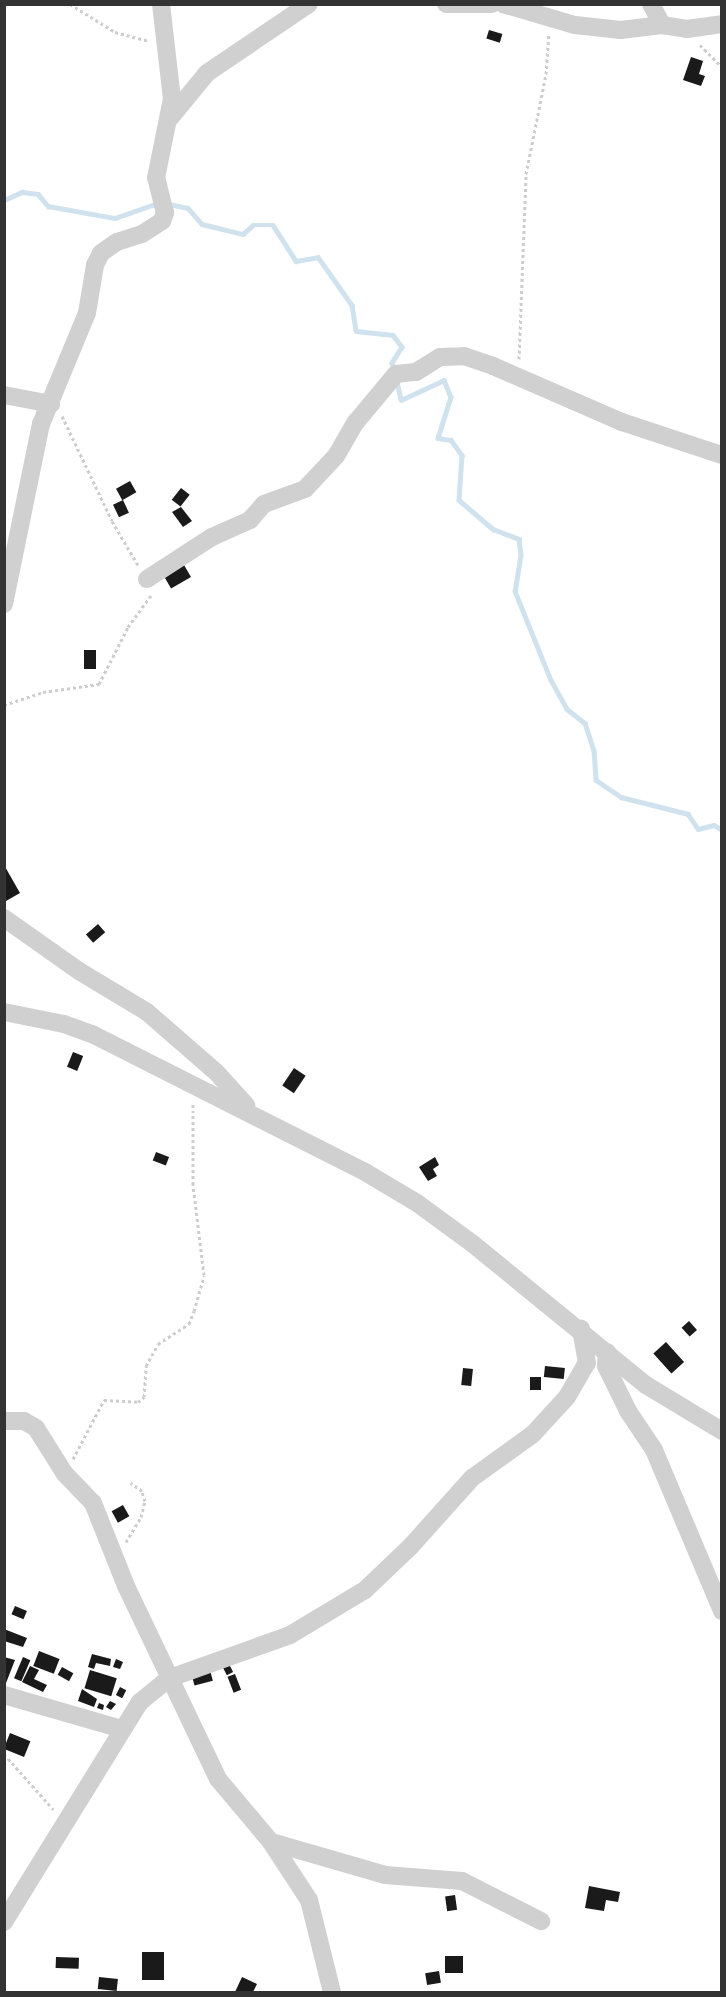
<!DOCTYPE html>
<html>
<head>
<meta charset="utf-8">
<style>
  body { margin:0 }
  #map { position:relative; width:726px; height:1997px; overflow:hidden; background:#fff; font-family:Mulish,sans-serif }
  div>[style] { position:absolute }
  .stream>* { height:4.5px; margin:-2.25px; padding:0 2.25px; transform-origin:2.25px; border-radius:2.25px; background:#cfe2ee }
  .building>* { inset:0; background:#1a1a1a; transform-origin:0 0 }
  .path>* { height:3px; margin-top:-1.5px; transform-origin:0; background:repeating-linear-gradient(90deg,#cdcdcd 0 3px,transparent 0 6px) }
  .minor>* { height:18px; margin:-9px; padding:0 9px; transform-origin:9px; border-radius:9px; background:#d0d0d0 }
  span { translate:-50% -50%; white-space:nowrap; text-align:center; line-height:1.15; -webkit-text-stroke:6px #fff; paint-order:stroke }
  .frame { position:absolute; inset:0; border:6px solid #333; pointer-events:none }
</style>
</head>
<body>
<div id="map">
  <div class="stream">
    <div style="left:4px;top:200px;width:20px;rotate:-24deg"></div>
    <div style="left:22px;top:192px;width:16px;rotate:7deg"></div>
    <div style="left:38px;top:194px;width:16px;rotate:50deg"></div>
    <div style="left:48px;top:206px;width:68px;rotate:10.2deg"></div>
    <div style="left:115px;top:218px;width:46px;rotate:-19.2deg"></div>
    <div style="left:169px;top:204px;width:19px;rotate:12deg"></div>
    <div style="left:188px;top:208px;width:21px;rotate:49deg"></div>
    <div style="left:202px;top:224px;width:42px;rotate:13.7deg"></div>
    <div style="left:243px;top:234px;width:13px;rotate:-42deg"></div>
    <div style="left:253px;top:225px;width:20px"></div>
    <div style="left:273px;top:225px;width:43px;rotate:57.4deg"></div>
    <div style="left:296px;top:261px;width:22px;rotate:-10deg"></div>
    <div style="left:318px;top:257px;width:59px;rotate:54.7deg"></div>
    <div style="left:352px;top:305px;width:26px;rotate:81deg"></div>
    <div style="left:356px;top:331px;width:37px;rotate:6deg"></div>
    <div style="left:393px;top:335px;width:15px;rotate:53deg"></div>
    <div style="left:402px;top:347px;width:19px;rotate:122deg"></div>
    <div style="left:392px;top:363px;width:9px;rotate:69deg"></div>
    <div style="left:397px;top:382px;width:18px;rotate:77deg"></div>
    <div style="left:401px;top:400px;width:47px;rotate:-24.9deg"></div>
    <div style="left:444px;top:380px;width:18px;rotate:68deg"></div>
    <div style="left:451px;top:397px;width:43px;rotate:107.6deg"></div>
    <div style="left:438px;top:438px;width:13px;rotate:9deg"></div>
    <div style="left:451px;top:440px;width:19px;rotate:54deg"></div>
    <div style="left:462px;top:455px;width:45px;rotate:93.8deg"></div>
    <div style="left:459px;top:500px;width:45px;rotate:40.5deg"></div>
    <div style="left:493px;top:529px;width:28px;rotate:21deg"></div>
    <div style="left:519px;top:539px;width:16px;rotate:83deg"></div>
    <div style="left:521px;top:555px;width:36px;rotate:99deg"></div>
    <div style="left:515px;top:591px;width:96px;rotate:68deg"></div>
    <div style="left:551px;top:680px;width:33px;rotate:61deg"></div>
    <div style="left:567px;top:709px;width:23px;rotate:38deg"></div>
    <div style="left:585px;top:723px;width:28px;rotate:72deg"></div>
    <div style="left:594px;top:750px;width:30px;rotate:86deg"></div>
    <div style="left:596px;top:780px;width:30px;rotate:34deg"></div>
    <div style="left:621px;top:797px;width:69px;rotate:14.2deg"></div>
    <div style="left:688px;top:814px;width:18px;rotate:56deg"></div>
    <div style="left:698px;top:829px;width:16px;rotate:-14deg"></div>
    <div style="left:714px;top:825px;width:9px;rotate:32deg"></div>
  </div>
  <div class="building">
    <div style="left:489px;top:30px;width:14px;height:9px;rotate:17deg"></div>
    <div style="clip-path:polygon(691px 57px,703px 61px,699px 74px,705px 76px,701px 86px,683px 80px)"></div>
    <div style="left:130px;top:481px;width:13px;height:16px;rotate:61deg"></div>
    <div style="left:181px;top:488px;width:11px;height:15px;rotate:38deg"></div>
    <div style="left:123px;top:500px;width:14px;height:11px;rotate:65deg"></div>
    <div style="clip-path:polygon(181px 507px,192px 521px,183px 527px,172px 512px)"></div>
    <div style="left:184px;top:565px;width:14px;height:23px;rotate:60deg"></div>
    <div style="left:84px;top:650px;width:12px;height:19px"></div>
    <div style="clip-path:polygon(4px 865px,20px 893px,6px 901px,4px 898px)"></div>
    <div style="left:98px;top:924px;width:11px;height:16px;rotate:49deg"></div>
    <div style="left:73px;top:1052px;width:11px;height:16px;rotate:22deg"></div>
    <div style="left:294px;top:1068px;width:14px;height:21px;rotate:34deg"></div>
    <div style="left:156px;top:1152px;width:14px;height:9px;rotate:21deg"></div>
    <div style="clip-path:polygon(435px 1157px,439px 1165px,433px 1169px,437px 1176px,428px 1181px,419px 1167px)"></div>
    <div style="left:689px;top:1321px;width:12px;height:10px;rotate:48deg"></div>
    <div style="left:666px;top:1342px;width:27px;height:17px;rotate:48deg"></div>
    <div style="left:545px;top:1366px;width:20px;height:11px;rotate:6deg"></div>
    <div style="left:463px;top:1368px;width:10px;height:17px;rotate:6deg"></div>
    <div style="left:530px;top:1377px;width:11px;height:13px"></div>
    <div style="left:123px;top:1505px;width:13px;height:13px;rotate:61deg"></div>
    <div style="left:15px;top:1606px;width:13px;height:9px;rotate:23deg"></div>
    <div style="clip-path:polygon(4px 1629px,27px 1638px,23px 1647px,4px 1641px)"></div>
    <div style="left:39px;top:1651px;width:22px;height:16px;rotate:21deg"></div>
    <div style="clip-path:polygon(92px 1654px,111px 1659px,110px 1666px,96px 1663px,94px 1669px,88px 1667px)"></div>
    <div style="clip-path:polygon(4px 1657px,15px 1660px,6px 1683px,4px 1682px)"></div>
    <div style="left:23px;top:1657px;width:8px;height:23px;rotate:23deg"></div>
    <div style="clip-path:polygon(116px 1659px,123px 1662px,120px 1669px,113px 1667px)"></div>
    <div style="left:229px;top:1664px;width:9px;height:7px;rotate:63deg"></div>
    <div style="clip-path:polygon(30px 1666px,39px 1670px,34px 1679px,47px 1685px,43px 1692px,22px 1682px)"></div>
    <div style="left:62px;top:1667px;width:13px;height:9px;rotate:29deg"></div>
    <div style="left:90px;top:1670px;width:28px;height:19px;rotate:17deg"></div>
    <div style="left:210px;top:1670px;width:11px;height:19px;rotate:75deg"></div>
    <div style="left:235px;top:1674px;width:17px;height:8px;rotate:69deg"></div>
    <div style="left:120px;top:1687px;width:7px;height:9px;rotate:27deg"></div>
    <div style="clip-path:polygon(82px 1689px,97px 1699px,94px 1707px,78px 1701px)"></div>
    <div style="clip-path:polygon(110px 1701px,116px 1704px,111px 1710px,106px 1707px)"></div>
    <div style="clip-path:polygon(99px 1703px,104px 1705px,103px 1710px,97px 1708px)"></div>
    <div style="left:10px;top:1733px;width:22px;height:17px;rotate:22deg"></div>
    <div style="clip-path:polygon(589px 1886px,620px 1892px,618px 1902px,606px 1900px,604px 1911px,585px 1908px)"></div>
    <div style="left:455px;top:1895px;width:15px;height:10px;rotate:82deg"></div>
    <div style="left:142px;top:1952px;width:22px;height:28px"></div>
    <div style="left:445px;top:1956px;width:18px;height:17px"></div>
    <div style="left:56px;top:1957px;width:23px;height:11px;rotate:2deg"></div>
    <div style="left:439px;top:1971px;width:12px;height:14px;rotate:81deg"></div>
    <div style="left:99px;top:1977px;width:19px;height:12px;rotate:6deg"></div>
    <div style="clip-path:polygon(242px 1977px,257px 1984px,253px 1992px,235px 1992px)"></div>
  </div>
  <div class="path">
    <div style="left:70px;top:4px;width:53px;rotate:31.9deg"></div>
    <div style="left:115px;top:32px;width:35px;rotate:15deg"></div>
    <div style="left:700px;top:45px;width:31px;rotate:45deg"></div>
    <div style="left:519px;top:359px;width:185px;rotate:-87.8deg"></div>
    <div style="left:526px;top:174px;width:102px;rotate:-78.7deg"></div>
    <div style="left:546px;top:74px;width:39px;rotate:-86deg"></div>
    <div style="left:62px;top:416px;width:116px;rotate:64.5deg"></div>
    <div style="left:112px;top:521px;width:51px;rotate:59.4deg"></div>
    <div style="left:4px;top:705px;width:41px;rotate:-18.4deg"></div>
    <div style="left:43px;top:692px;width:57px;rotate:-8.1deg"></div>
    <div style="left:99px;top:684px;width:64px;rotate:-63deg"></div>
    <div style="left:128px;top:627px;width:39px;rotate:-54deg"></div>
    <div style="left:73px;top:1459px;width:67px;rotate:-62.3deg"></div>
    <div style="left:104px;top:1400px;width:34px;rotate:3deg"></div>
    <div style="left:138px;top:1402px;width:8px;rotate:-40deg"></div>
    <div style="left:144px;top:1397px;width:31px;rotate:-86deg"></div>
    <div style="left:146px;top:1366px;width:25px;rotate:-61deg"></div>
    <div style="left:158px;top:1344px;width:37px;rotate:-33deg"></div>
    <div style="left:189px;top:1324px;width:14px;rotate:-69deg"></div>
    <div style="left:194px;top:1311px;width:37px;rotate:-74deg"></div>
    <div style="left:204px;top:1275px;width:91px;rotate:-97deg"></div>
    <div style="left:193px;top:1185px;width:81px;rotate:-90deg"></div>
    <div style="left:126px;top:1542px;width:29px;rotate:-59deg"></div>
    <div style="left:141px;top:1517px;width:16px;rotate:-76deg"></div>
    <div style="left:145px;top:1501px;width:10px;rotate:-107deg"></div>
    <div style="left:142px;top:1491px;width:14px;rotate:-144deg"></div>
    <div style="left:4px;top:1754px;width:74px;rotate:48.3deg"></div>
  </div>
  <div class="minor">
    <div style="left:446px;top:4px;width:46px"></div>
    <div style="left:503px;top:4px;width:75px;rotate:16.3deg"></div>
    <div style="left:575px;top:25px;width:46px;rotate:6.2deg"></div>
    <div style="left:621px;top:30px;width:41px;rotate:-7deg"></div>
    <div style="left:662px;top:25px;width:25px;rotate:9deg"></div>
    <div style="left:687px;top:29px;width:35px;rotate:-8deg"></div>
    <div style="left:651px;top:4px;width:24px;rotate:62deg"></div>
    <div style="left:170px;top:118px;width:58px;rotate:-50.6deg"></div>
    <div style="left:207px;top:73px;width:123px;rotate:-34.1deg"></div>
    <div style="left:4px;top:395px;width:48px;rotate:10.8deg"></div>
    <div style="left:147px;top:579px;width:77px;rotate:-32.9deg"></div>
    <div style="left:212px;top:537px;width:42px;rotate:-24.1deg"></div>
    <div style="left:250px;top:520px;width:21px;rotate:-49deg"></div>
    <div style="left:264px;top:504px;width:44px;rotate:-20.1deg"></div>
    <div style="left:305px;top:489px;width:45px;rotate:-46.8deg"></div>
    <div style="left:336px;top:456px;width:39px;rotate:-60deg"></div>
    <div style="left:356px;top:422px;width:62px;rotate:-50.2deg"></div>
    <div style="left:396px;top:374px;width:20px;rotate:-6deg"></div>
    <div style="left:416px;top:372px;width:28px;rotate:-32deg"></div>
    <div style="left:440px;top:357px;width:24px;rotate:-2deg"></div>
    <div style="left:464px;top:356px;width:31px;rotate:19deg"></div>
    <div style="left:493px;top:366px;width:141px;rotate:23.5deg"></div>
    <div style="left:622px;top:422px;width:105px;rotate:18.3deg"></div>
    <div style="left:4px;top:604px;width:184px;rotate:-78.4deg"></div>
    <div style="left:41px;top:424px;width:120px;rotate:-67.5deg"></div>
    <div style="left:87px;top:313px;width:49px;rotate:-80.5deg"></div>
    <div style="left:95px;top:265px;width:13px;rotate:-63deg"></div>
    <div style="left:101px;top:253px;width:19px;rotate:-35deg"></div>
    <div style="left:117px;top:242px;width:26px;rotate:-18deg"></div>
    <div style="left:142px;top:234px;width:24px;rotate:-33deg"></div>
    <div style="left:162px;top:221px;width:9px;rotate:-69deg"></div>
    <div style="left:165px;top:213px;width:36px;rotate:-104deg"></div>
    <div style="left:156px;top:178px;width:81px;rotate:-78.6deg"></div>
    <div style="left:172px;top:99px;width:96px;rotate:-96.6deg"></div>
    <div style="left:4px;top:918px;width:92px;rotate:35.2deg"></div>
    <div style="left:79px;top:971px;width:79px;rotate:31.1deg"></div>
    <div style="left:147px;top:1012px;width:91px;rotate:41deg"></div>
    <div style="left:216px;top:1072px;width:45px;rotate:47.7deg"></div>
    <div style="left:4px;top:1012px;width:61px;rotate:11.3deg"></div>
    <div style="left:64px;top:1024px;width:30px;rotate:20deg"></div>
    <div style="left:92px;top:1034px;width:306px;rotate:26.8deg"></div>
    <div style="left:365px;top:1172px;width:61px;rotate:30.8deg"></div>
    <div style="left:417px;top:1203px;width:69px;rotate:36.2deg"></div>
    <div style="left:473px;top:1244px;width:223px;rotate:39.2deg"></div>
    <div style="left:646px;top:1385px;width:89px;rotate:31.2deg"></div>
    <div style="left:607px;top:1352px;width:14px;rotate:94deg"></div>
    <div style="left:606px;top:1366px;width:50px;rotate:63.9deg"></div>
    <div style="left:628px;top:1411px;width:47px;rotate:56.3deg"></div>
    <div style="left:654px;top:1450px;width:175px;rotate:67.1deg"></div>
    <div style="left:4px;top:1421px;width:20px"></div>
    <div style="left:24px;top:1421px;width:14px;rotate:30deg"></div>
    <div style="left:36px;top:1428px;width:54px;rotate:57.8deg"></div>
    <div style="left:65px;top:1474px;width:40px;rotate:46deg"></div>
    <div style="left:93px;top:1503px;width:89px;rotate:68.3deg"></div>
    <div style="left:126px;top:1586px;width:214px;rotate:64.5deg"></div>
    <div style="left:218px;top:1779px;width:82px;rotate:49.9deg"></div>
    <div style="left:271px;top:1842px;width:69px;rotate:56.8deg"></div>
    <div style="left:309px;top:1900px;width:95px;rotate:76deg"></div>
    <div style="left:4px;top:1695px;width:123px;rotate:16.1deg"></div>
    <div style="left:271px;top:1842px;width:119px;rotate:16.1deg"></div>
    <div style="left:385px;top:1875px;width:77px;rotate:4.5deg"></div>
    <div style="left:462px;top:1881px;width:89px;rotate:26.9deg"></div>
    <div style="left:4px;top:1922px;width:259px;rotate:-58.3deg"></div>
    <div style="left:140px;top:1702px;width:38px;rotate:-39deg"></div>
    <div style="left:170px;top:1678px;width:127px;rotate:-19.7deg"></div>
    <div style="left:290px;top:1635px;width:87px;rotate:-31deg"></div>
    <div style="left:365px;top:1590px;width:64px;rotate:-43.7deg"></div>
    <div style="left:411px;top:1546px;width:91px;rotate:-48.1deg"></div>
    <div style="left:472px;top:1478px;width:75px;rotate:-35.8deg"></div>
    <div style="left:533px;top:1434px;width:50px;rotate:-47.4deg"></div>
    <div style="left:567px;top:1397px;width:39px;rotate:-60deg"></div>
    <div style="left:587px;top:1363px;width:35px;rotate:-100deg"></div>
  </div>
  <div class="frame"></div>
</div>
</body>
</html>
